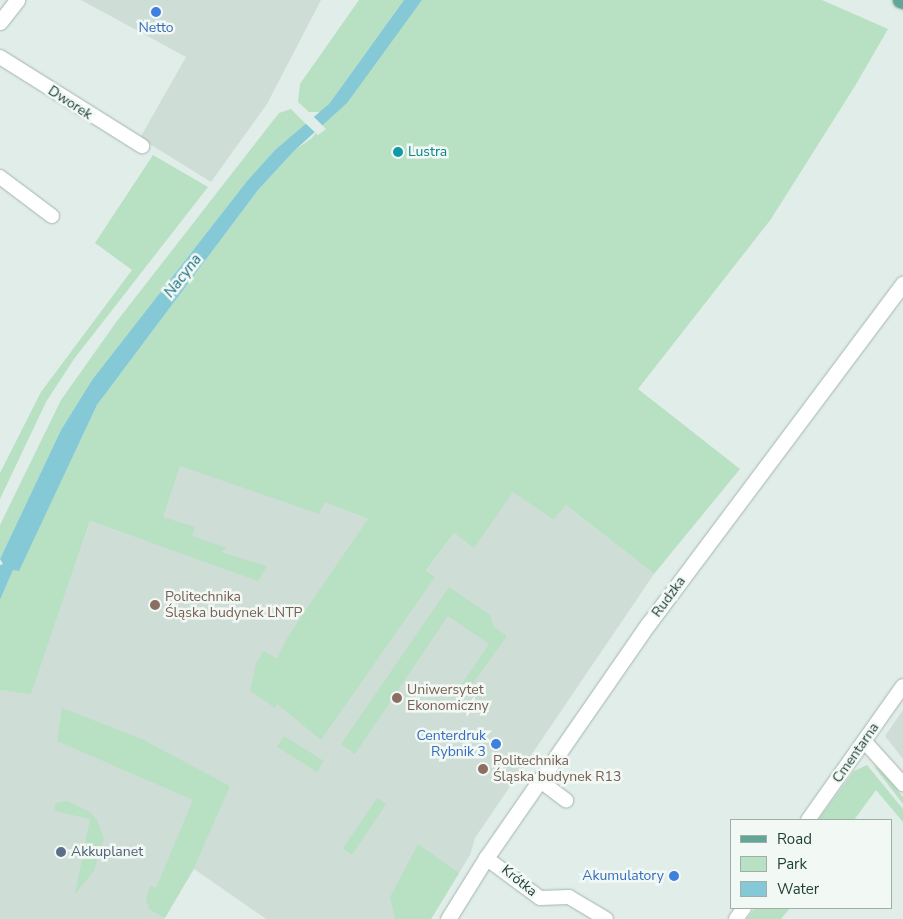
<!DOCTYPE html>
<html>
<head>
<meta charset="utf-8">
<style>
  body { margin:0 }
  #map { position:relative; width:903px; height:919px; overflow:hidden; background:#e1ede8; font-family:"Nunito Sans",sans-serif }
  div>[style] { position:absolute }
  .built>* { inset:0; background:#cfddd7 }
  .green>* { inset:0; background:#b8e0c3; transform-origin:0 0 }
  .water>* { inset:0; background:#85c9d6 }
  .pier>* { inset:0; background:#e1ede8 }
  .roads { filter:drop-shadow(0 0 1px #a3b5af) drop-shadow(0 0 1px #a3b5af) }
  .minor>* { height:14px; margin:-7px; padding:0 7px; transform-origin:7px; border-radius:7px; background:#fff }
  .tertiary>* { height:15px; margin:-7.5px; padding:0 7.5px; transform-origin:7.5px; border-radius:7.5px; background:#fff }
  .primary>* { height:15px; margin:-7.5px; padding:0 7.5px; transform-origin:7.5px; border-radius:7.5px; background:#62a695 }
  .dots>* { width:14px; height:14px; translate:-50% -50%; box-sizing:border-box; border:2px solid #f2f9f5; border-radius:50% }
  span { translate:-50% -50%; white-space:nowrap; text-align:center; line-height:1.15; -webkit-text-stroke:5px #f2f9f5; paint-order:stroke }
  .shop-label { font-size:14px; color:#366cbe }
  .right { translate:-100% -50%; text-align:right }
  .street-label { font-size:14px; color:#203f37 }
  .culture-label { font-size:14px; color:#0d838f }
  .left { translate:0 -50%; text-align:left }
  .education-label { font-size:14px; color:#785e54 }
  .service-label { font-size:14px; color:#4e5e75 }
  .water-label { font-size:15px; color:#156c7f; font-style:italic }
  .legend { position:absolute; left:730px; top:819px; width:162px; height:90px; box-sizing:border-box; background:#f2f9f5; border:1px solid #9eafa9; margin:0; padding:6px 9px; list-style:none; font-size:15px; color:#203f37 }
  .legend li { display:flex; align-items:center; gap:10px; height:25px }
  .legend b { width:25px; border:1px solid #9eafa9 }
</style>
</head>
<body>
<div id="map">
  <div class="built">
    <div style="clip-path:polygon(81px 0,321px 0,267px 104px,211px 182px,140px 138px,186px 57px)"></div>
    <div style="clip-path:polygon(180px 442px,370px 520px,288px 636px,324px 713px,454px 533px,474px 547px,513px 491px,554px 520px,566px 505px,654px 574px,475px 838px,470px 855px,431px 919px,266px 919px,194px 869px,164px 919px,0 919px,0 690px,31px 693px,90px 521px,149px 542px)"></div>
    <div style="clip-path:polygon(903px 710px,903px 759px,885px 736px)"></div>
  </div>
  <div class="green">
    <div style="clip-path:polygon(359px 0,404px 0,329px 104px,321px 112px,309px 112px,298px 102px,300px 84px)"></div>
    <div style="clip-path:polygon(422px 0,822px 0,888px 29px,855px 86px,771px 219px,638px 389px,740px 469px,654px 574px,566px 505px,554px 520px,513px 492px,474px 548px,454px 533px,426px 571px,435px 577px,321px 740px,277px 704px,275px 708px,250px 691px,256px 663px,264px 651px,277px 659px,288px 636px,368px 519px,325px 502px,319px 514px,180px 466px,163px 517px,195px 527px,192px 536px,227px 548px,221px 552px,267px 566px,258px 581px,90px 521px,31px 694px,0 690px,0 600px,13px 570px,19px 570px,97px 405px,258px 190px,295px 150px,312px 138px)"></div>
    <div style="clip-path:polygon(291px 109px,306px 124px,275px 150px,247px 181px,92px 380px,61px 430px,0 559px,0 525px,61px 400px,117px 321px,279px 113px)"></div>
    <div style="clip-path:polygon(153px 155px,208px 187px,74px 359px,46px 402px,0 499px,0 473px,41px 392px,132px 270px,95px 243px)"></div>
    <div style="clip-path:polygon(449px 587px,490px 615px,494px 627px,507px 636px,466px 693px,459px 688px,489px 644px,448px 616px,355px 754px,341px 744px)"></div>
    <div style="clip-path:polygon(62px 708px,142px 739px,230px 786px,194px 868px,165px 918px,149px 909px,146px 899px,150px 886px,156px 888px,193px 800px,57px 741px)"></div>
    <div style="left:284px;top:736px;width:47px;height:13px;rotate:32deg"></div>
    <div style="clip-path:polygon(867px 765px,903px 809px,903px 822px,876px 790px,854px 820px,818px 820px,854px 771px)"></div>
    <div style="clip-path:polygon(873px 765px,883px 772px,903px 797px,903px 804px)"></div>
    <div style="left:377px;top:798px;width:11px;height:61px;rotate:34deg"></div>
    <div style="clip-path:polygon(67px 801px,90px 812px,97px 820px,104px 838px,94px 871px,75px 894px,90px 819px,55px 811px,55px 803px)"></div>
    <div style="clip-path:polygon(418px 844px,459px 873px,431px 919px,395px 919px,390px 897px)"></div>
    <div style="clip-path:polygon(755px 908px,790px 908px,781px 919px,747px 919px)"></div>
  </div>
  <div class="water">
    <div style="clip-path:polygon(404px 0,422px 0,347px 103px,295px 150px,258px 190px,97px 405px,19px 571px,13px 570px,0 600px,0 565px,3px 564px,0 559px,61px 430px,92px 380px,247px 181px,275px 150px,329px 104px)"></div>
  </div>
  <div class="pier">
    <div style="clip-path:polygon(312px 115px,326px 129px,318px 135px,304px 122px)"></div>
  </div>
  <div class="roads">
    <div class="minor">
      <div style="left:0;top:57px;width:168px;rotate:32.1deg"></div>
      <div style="left:0;top:177px;width:65px;rotate:36.9deg"></div>
      <div style="left:865px;top:742px;width:57px;rotate:47.9deg"></div>
      <div style="left:539px;top:780px;width:34px;rotate:37deg"></div>
      <div style="left:808px;top:820px;width:164px;rotate:-54.7deg"></div>
      <div style="left:486px;top:858px;width:67px;rotate:36.5deg"></div>
      <div style="left:540px;top:898px;width:29px;rotate:-2deg"></div>
      <div style="left:569px;top:897px;width:43px;rotate:30.7deg"></div>
      <div style="left:736px;top:919px;width:14px;rotate:-54deg"></div>
    </div>
    <div class="tertiary">
      <div style="left:0;top:22px;width:28px;rotate:-52deg"></div>
      <div style="left:448px;top:919px;width:72px;rotate:-58.1deg"></div>
      <div style="left:486px;top:858px;width:286px;rotate:-55.3deg"></div>
      <div style="left:649px;top:623px;width:424px;rotate:-53.2deg"></div>
    </div>
    <div class="primary">
      <div style="left:900px;top:0;width:3px;rotate:18deg"></div>
    </div>
  </div>
  <div class="dots">
    <div style="left:156px;top:12px;background:#3f7fe0"></div>
    <div style="left:398px;top:152px;background:#0f9aa8"></div>
    <div style="left:155px;top:605px;background:#8d6e63"></div>
    <div style="left:397px;top:698px;background:#8d6e63"></div>
    <div style="left:496px;top:744px;background:#3f7fe0"></div>
    <div style="left:483px;top:769px;background:#8d6e63"></div>
    <div style="left:61px;top:852px;background:#5c6f8a"></div>
    <div style="left:674px;top:876px;background:#3f7fe0"></div>
  </div>
  <div class="shop-label">
    <span style="left:156px;top:28px">Netto</span>
    <span class="right" style="left:486px;top:744px">Centerdruk<br>Rybnik 3</span>
    <span class="right" style="left:664px;top:876px">Akumulatory</span>
  </div>
  <div class="street-label">
    <span style="left:70px;top:103px;rotate:33deg">Dworek</span>
    <span style="left:669px;top:597px;rotate:-54deg">Rudzka</span>
    <span style="left:856px;top:753px;rotate:-55deg">Cmentarna</span>
    <span style="left:519px;top:881px;rotate:39deg">Krótka</span>
  </div>
  <div class="culture-label">
    <span class="left" style="left:408px;top:152px">Lustra</span>
  </div>
  <div class="education-label">
    <span class="left" style="left:165px;top:605px">Politechnika<br>Śląska budynek LNTP</span>
    <span class="left" style="left:407px;top:698px">Uniwersytet<br>Ekonomiczny</span>
    <span class="left" style="left:493px;top:769px">Politechnika<br>Śląska budynek R13</span>
  </div>
  <div class="service-label">
    <span class="left" style="left:71px;top:852px">Akkuplanet</span>
  </div>
  <div class="water-label">
    <span style="left:183px;top:276px;rotate:-52deg">Nacyna</span>
  </div>
  <ul class="legend">
  <li><b style="height:6px;background:#62a695"></b>Road</li>
  <li><b style="height:14px;background:#b8e0c3"></b>Park</li>
  <li><b style="height:14px;background:#85c9d6"></b>Water</li>
  </ul>
</div>
</body>
</html>
